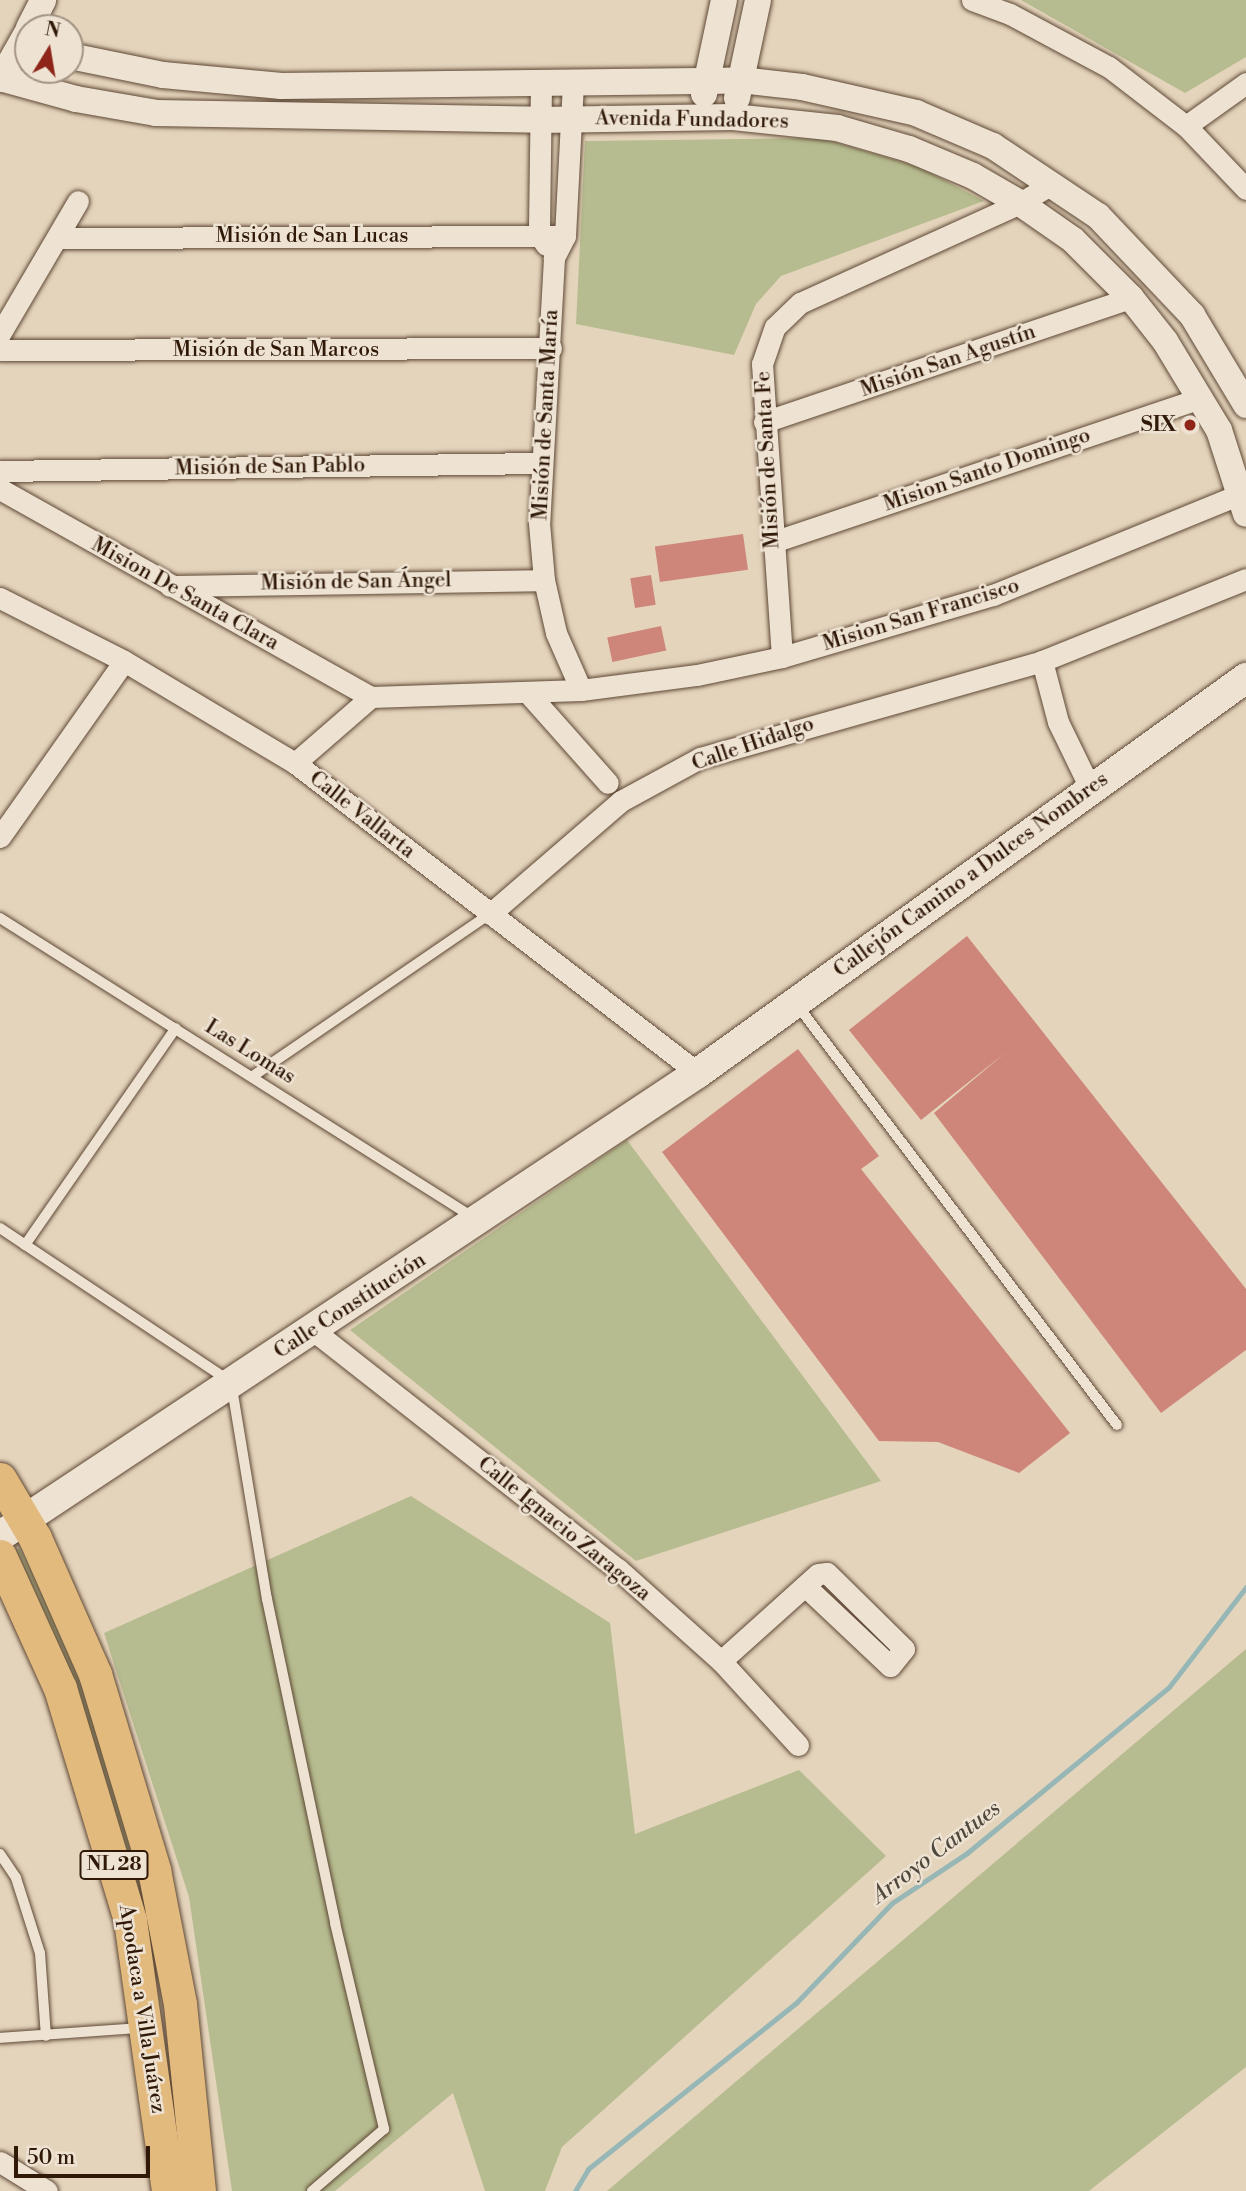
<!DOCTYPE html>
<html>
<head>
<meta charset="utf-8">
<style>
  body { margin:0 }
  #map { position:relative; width:1246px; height:2191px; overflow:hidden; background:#e5d4bc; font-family:"Libre Bodoni",serif }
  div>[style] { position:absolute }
  .green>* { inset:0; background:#b6bc8f }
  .stream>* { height:5px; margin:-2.5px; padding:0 2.5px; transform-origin:2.5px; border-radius:2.5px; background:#96b7b5 }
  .building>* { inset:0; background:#cd8679; transform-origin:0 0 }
  .roads { filter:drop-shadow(0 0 2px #5e4835) drop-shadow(0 0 2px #5e4835) }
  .service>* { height:10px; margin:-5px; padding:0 5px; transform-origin:5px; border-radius:5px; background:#eee3d3 }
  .minor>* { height:21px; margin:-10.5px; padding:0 10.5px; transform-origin:10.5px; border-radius:10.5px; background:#eee3d3 }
  .tertiary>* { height:26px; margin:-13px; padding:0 13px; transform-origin:13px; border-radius:13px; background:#eee3d3 }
  .secondary>* { height:30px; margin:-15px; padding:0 15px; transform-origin:15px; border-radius:15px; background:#eee3d3 }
  .primary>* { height:33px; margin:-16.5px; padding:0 16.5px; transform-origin:16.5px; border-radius:16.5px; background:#e2ba7e }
  .dots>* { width:19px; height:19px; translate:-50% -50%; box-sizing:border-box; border:4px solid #eee3d3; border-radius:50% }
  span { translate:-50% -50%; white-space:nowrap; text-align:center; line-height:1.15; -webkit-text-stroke:5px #eee3d3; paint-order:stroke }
  .shield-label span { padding:2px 5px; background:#eee3d3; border:2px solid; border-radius:5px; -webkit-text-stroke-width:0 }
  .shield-label { font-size:19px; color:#311908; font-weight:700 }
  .street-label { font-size:21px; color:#311908 }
  .poi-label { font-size:21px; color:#311908; font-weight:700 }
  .right { translate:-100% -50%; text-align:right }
  .water-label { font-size:23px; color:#4f483c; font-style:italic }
  .north { position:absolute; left:14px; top:14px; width:70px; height:70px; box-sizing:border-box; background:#eee3d3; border:2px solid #a29282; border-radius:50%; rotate:11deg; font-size:19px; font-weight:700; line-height:28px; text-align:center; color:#311908 }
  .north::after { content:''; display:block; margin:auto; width:24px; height:32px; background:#8f2418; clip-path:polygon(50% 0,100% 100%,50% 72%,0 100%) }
  .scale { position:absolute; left:14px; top:2146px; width:136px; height:32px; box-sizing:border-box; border:4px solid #311908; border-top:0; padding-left:9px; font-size:21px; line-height:24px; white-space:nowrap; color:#311908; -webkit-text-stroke:5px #eee3d3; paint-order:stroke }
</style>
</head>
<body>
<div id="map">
  <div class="green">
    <div style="clip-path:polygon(1021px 0,1246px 0,1246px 57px,1185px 93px)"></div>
    <div style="clip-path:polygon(820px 138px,919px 167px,984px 201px,781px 276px,756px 304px,734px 355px,576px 324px,585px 141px)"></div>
    <div style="clip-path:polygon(627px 1140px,881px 1481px,636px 1561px,350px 1330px)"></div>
    <div style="clip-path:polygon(411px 1496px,610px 1623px,635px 1834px,799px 1770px,886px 1856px,562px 2147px,545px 2191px,485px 2191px,453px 2093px,335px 2191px,232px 2191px,189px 1897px,104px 1633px)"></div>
    <div style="clip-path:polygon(20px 1548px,58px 1626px,97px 1726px,135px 1857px,158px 1979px,154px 1980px,15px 1550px)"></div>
    <div style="clip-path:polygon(1246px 1649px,1246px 2067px,1089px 2191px,607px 2191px)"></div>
  </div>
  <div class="stream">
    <div style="left:575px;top:2191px;width:26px;rotate:-59deg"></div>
    <div style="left:588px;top:2169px;width:266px;rotate:-38.6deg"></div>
    <div style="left:796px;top:2003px;width:139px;rotate:-46.2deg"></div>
    <div style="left:892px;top:1903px;width:90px;rotate:-33.7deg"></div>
    <div style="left:967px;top:1853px;width:261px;rotate:-39.4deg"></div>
    <div style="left:1169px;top:1687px;width:126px;rotate:-52.4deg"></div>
  </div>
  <div class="building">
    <div style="left:743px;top:534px;width:36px;height:89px;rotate:82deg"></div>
    <div style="left:651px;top:575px;width:30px;height:21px;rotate:81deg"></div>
    <div style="left:661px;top:626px;width:25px;height:55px;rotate:78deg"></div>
    <div style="clip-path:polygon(967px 936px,1246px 1289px,1246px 1350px,1161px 1413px,934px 1113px,1005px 1053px,921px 1120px,849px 1030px)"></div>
    <div style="clip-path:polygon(798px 1049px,879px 1156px,861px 1169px,1070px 1433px,1019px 1473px,938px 1442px,879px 1441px,662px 1152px)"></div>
  </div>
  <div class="roads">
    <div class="service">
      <div style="left:0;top:918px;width:561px;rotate:32.33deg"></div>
      <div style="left:797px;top:1005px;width:528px;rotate:52.7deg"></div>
      <div style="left:253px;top:1076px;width:287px;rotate:-34.4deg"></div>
      <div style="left:0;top:1228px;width:278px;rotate:33.7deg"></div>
      <div style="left:231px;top:1382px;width:220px;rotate:80.6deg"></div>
      <div style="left:267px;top:1599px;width:331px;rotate:78.1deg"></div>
      <div style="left:335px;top:1923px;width:212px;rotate:76.6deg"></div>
      <div style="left:384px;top:2129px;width:95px;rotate:139.3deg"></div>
      <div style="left:25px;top:1245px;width:264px;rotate:-55.2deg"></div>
      <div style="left:0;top:1854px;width:29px;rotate:56deg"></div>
      <div style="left:16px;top:1878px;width:79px;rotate:72.3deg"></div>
      <div style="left:40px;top:1953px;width:83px;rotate:85.9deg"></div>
      <div style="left:0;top:2038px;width:140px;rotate:-4.1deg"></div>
    </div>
    <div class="minor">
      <div style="left:972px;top:0;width:40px;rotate:20.2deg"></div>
      <div style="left:1010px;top:14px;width:112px;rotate:28.2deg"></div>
      <div style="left:1109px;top:67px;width:97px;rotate:37.5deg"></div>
      <div style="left:1186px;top:126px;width:87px;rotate:46.4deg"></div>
      <div style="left:573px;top:83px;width:153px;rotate:93deg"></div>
      <div style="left:565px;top:236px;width:25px;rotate:117deg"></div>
      <div style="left:554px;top:258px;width:265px;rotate:93.2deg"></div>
      <div style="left:539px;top:523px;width:57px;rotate:85deg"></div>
      <div style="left:544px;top:580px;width:54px;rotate:77.2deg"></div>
      <div style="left:556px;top:633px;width:62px;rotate:66.3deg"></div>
      <div style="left:541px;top:84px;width:151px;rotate:90.8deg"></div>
      <div style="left:539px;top:235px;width:12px;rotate:55deg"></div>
      <div style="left:1186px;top:126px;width:74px;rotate:-35.6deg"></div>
      <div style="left:60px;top:238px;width:505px;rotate:-0.23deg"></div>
      <div style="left:0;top:334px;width:154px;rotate:-59.6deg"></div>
      <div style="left:0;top:350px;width:551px;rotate:-0.21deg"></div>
      <div style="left:764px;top:422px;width:387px;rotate:-18.7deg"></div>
      <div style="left:0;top:471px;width:539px;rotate:-0.85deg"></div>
      <div style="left:0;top:489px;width:425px;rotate:29.3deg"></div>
      <div style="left:773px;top:542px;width:451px;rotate:-18.6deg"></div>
      <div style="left:170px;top:586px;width:374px;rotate:-0.9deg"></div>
      <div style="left:0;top:598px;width:139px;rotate:26.9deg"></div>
      <div style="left:124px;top:661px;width:199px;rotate:30.8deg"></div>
      <div style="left:295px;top:763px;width:508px;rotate:37.57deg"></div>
      <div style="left:782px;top:657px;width:294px;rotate:-93.9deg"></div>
      <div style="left:762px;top:364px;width:39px;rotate:-71deg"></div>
      <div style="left:775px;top:327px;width:35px;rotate:-44deg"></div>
      <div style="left:800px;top:303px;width:242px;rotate:-24.4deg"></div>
      <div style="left:1020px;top:203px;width:37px;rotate:-31deg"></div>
      <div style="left:1042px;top:661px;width:63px;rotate:75.3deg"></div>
      <div style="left:1058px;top:722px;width:73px;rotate:64.1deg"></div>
      <div style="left:528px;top:693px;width:120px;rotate:48.4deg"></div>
      <div style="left:371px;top:697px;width:210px;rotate:-1.9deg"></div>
      <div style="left:581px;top:690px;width:117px;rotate:-7.4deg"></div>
      <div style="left:697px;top:675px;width:87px;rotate:-12deg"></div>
      <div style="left:782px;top:657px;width:220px;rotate:-16.4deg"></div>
      <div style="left:993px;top:595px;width:273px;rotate:-22.2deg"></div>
      <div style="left:295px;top:763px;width:101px;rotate:-41deg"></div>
      <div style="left:0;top:837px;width:215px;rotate:-54.8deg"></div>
      <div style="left:490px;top:914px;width:173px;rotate:-40.8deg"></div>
      <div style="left:621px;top:801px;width:90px;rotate:-28.6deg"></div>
      <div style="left:700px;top:758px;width:355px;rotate:-15.8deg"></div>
      <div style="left:1042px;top:661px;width:220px;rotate:-21.9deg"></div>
      <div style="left:314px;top:1331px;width:386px;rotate:38.1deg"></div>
      <div style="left:618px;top:1569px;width:138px;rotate:41.8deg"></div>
      <div style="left:721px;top:1661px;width:114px;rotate:47.5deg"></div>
      <div style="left:721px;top:1661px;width:130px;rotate:-41.9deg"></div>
      <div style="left:818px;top:1574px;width:9px;rotate:-6deg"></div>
      <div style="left:827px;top:1573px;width:108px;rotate:44.6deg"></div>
      <div style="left:904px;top:1649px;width:22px;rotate:129deg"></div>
      <div style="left:890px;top:1666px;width:117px;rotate:-136.7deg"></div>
      <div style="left:0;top:2162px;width:55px;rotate:31.7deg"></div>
    </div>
    <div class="tertiary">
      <div style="left:29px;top:28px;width:31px;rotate:-63deg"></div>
      <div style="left:70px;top:56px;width:95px;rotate:11.5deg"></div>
      <div style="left:163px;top:75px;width:119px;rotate:5.3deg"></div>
      <div style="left:281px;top:86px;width:460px;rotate:-0.7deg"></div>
      <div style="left:741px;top:80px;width:61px;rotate:6.5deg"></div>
      <div style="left:802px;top:87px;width:117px;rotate:12.8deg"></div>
      <div style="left:916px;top:113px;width:84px;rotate:23.2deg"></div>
      <div style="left:993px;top:146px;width:126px;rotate:33.7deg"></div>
      <div style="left:1098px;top:216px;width:137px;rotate:46.5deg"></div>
      <div style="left:1192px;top:315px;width:105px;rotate:59deg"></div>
      <div style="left:0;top:78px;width:79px;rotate:15.4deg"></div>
      <div style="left:76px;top:99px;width:81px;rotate:9.9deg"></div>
      <div style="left:156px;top:113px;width:384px;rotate:1deg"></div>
      <div style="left:540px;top:120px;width:193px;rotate:-0.9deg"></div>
      <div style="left:733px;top:117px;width:105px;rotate:6deg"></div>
      <div style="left:837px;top:128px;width:75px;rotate:16.3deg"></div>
      <div style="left:909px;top:149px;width:69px;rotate:22.9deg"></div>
      <div style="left:973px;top:176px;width:54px;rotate:29.9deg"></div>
      <div style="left:1020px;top:203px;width:65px;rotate:34.9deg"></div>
      <div style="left:1073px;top:240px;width:82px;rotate:45deg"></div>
      <div style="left:1131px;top:298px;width:55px;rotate:51.7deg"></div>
      <div style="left:1165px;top:341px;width:104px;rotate:58.8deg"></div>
      <div style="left:1219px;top:430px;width:88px;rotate:72.2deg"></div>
      <div style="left:1px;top:79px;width:55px;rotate:-60.6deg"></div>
      <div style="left:704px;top:94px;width:96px;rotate:-78deg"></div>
      <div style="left:737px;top:98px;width:100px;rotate:-77.9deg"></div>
    </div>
    <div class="secondary">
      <div style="left:0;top:1536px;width:838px;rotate:-33.56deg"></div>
      <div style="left:698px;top:1073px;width:676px;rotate:-35.78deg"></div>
    </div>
    <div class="primary">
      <div style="left:0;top:1479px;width:69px;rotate:59.3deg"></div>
      <div style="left:35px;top:1538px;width:149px;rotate:66.2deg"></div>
      <div style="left:95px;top:1674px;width:205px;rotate:73.2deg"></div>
      <div style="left:154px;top:1870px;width:136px;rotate:79deg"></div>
      <div style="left:180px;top:2004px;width:188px;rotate:84.2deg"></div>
      <div style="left:0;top:1556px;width:145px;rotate:65.6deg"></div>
      <div style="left:60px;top:1688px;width:242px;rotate:73.2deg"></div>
      <div style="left:130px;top:1920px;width:274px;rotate:82deg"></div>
    </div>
  </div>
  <div class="dots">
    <div style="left:1190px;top:425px;background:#8f2418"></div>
  </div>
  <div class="shield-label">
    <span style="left:114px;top:1865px">NL 28</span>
  </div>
  <div class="street-label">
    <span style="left:692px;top:120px;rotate:1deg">Avenida Fundadores</span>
    <span style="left:312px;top:236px">Misión de San Lucas</span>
    <span style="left:276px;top:350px">Misión de San Marcos</span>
    <span style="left:948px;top:361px;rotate:-19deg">Misión San Agustín</span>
    <span style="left:546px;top:415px;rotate:-87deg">Misión de Santa María</span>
    <span style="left:768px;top:460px;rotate:-93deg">Misión de Santa Fe</span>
    <span style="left:270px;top:467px;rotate:-1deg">Misión de San Pablo</span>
    <span style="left:987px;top:470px;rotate:-19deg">Mision Santo Domingo</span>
    <span style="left:356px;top:582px;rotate:-1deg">Misión de San Ángel</span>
    <span style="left:185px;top:594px;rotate:29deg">Mision De Santa Clara</span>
    <span style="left:921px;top:615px;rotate:-17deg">Mision San Francisco</span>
    <span style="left:753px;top:744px;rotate:-19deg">Calle Hidalgo</span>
    <span style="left:362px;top:815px;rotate:38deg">Calle Vallarta</span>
    <span style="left:971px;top:875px;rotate:-36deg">Callejón Camino a Dulces Nombres</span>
    <span style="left:250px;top:1052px;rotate:32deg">Las Lomas</span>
    <span style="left:350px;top:1306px;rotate:-33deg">Calle Constitución</span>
    <span style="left:564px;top:1529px;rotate:39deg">Calle Ignacio Zaragoza</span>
    <span style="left:142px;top:2009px;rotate:81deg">Apodaca a Villa Juárez</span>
  </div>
  <div class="poi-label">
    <span class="right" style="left:1176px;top:425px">SIX</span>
  </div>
  <div class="water-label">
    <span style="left:936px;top:1852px;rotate:-37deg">Arroyo Cantues</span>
  </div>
  <div class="north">N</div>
  <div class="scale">50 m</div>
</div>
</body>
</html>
